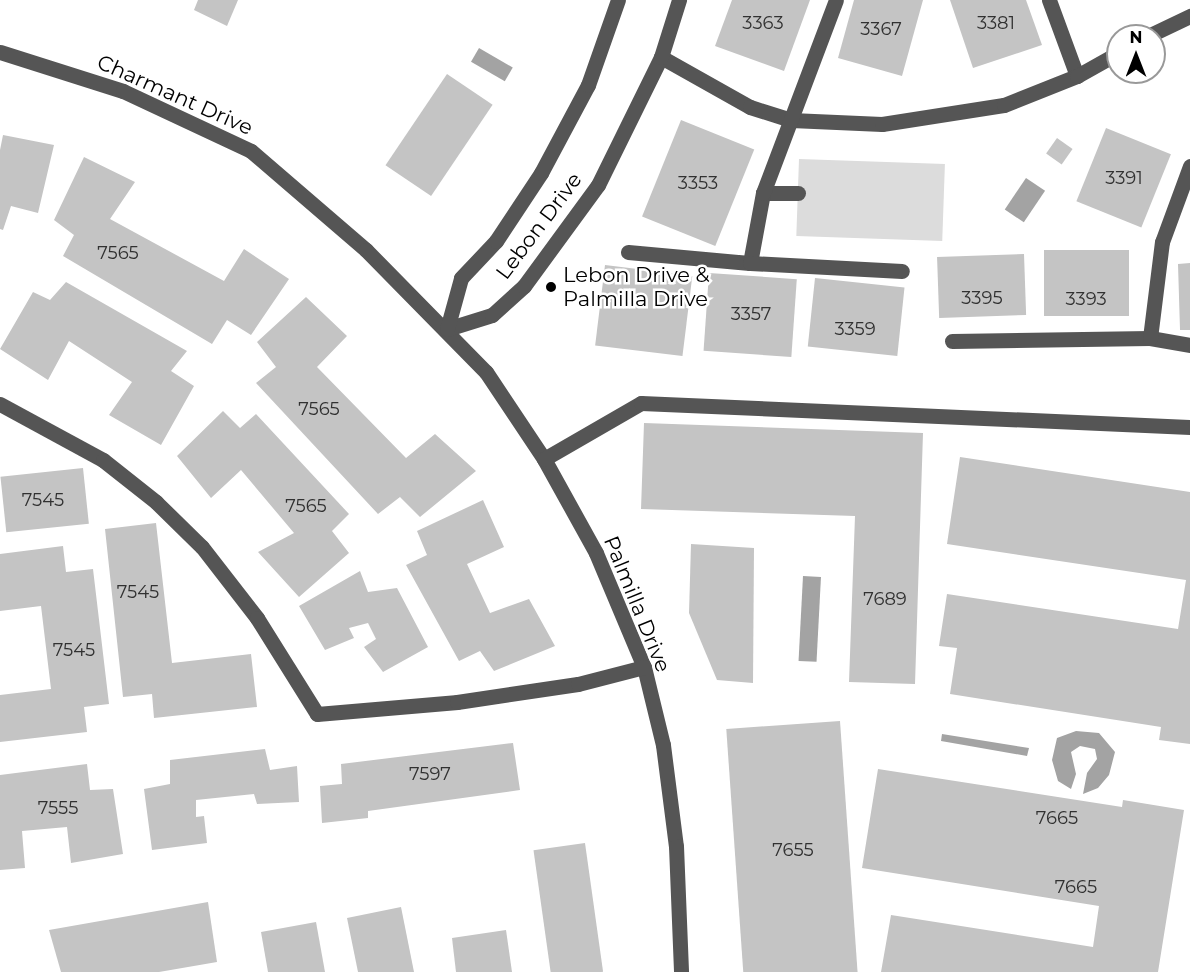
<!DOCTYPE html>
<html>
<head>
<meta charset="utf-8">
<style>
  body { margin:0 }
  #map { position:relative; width:1190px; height:972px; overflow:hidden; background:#fff; font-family:Montserrat,sans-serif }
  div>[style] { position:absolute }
  .green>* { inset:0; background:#dcdcdc; transform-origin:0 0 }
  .water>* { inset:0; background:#a3a3a3; transform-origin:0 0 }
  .building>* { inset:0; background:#c4c4c4; transform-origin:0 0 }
  .minor>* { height:15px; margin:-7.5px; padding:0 7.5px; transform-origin:7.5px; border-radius:7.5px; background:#555 }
  .dots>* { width:16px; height:16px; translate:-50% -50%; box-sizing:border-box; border:3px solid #fff; border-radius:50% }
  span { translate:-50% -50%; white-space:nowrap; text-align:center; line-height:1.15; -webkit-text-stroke:5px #fff; paint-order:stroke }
  .number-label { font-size:18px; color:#313131 }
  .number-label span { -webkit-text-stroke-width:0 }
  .street-label { font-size:21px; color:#000 }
  .poi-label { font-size:21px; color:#000 }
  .left { translate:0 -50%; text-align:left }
  .north { position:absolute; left:1106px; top:24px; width:60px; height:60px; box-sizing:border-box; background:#fff; border:2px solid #999; border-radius:50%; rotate:0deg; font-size:16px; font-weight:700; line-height:24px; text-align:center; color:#000 }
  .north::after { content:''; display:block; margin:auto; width:21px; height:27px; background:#000; clip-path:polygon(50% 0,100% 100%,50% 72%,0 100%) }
</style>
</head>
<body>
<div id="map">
  <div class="green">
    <div style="left:799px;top:159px;width:146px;height:77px;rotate:2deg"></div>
  </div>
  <div class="water">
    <div style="left:479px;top:48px;width:39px;height:16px;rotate:30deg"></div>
    <div style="left:1026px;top:178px;width:23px;height:38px;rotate:34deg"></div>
    <div style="left:803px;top:576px;width:18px;height:85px;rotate:3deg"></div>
    <div style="clip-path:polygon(1076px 731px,1099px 733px,1115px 752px,1109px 775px,1098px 788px,1083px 794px,1087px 773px,1097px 759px,1095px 749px,1080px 746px,1071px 752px,1076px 774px,1071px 789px,1058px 781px,1052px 760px,1057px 738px)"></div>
    <div style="clip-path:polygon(942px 734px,1029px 748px,1027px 756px,941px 741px)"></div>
  </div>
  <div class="building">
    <div style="clip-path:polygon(198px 0,238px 0,227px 26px,194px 10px)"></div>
    <div style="clip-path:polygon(732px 0,810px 0,784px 71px,715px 46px)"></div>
    <div style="clip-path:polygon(854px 0,923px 0,902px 76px,838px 58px)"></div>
    <div style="clip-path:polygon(950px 0,1026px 0,1042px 45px,973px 68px)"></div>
    <div style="left:447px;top:74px;width:55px;height:110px;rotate:34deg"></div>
    <div style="left:681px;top:120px;width:79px;height:104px;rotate:22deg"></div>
    <div style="left:1106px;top:128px;width:70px;height:79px;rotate:22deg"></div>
    <div style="clip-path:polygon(3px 135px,54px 145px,38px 213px,11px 206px,3px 230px,0 229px,0 150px)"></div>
    <div style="left:1057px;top:138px;width:19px;height:19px;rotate:35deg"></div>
    <div style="clip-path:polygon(84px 157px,135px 182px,110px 219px,224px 281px,244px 249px,289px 279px,251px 335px,227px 320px,212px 344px,63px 256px,74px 235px,54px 220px)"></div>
    <div style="left:1044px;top:250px;width:85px;height:66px"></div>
    <div style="left:1024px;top:254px;width:61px;height:87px;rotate:88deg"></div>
    <div style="clip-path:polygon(1190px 263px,1190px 330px,1180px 330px,1178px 264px)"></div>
    <div style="left:605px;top:265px;width:88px;height:81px;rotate:7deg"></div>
    <div style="left:709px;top:273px;width:88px;height:78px;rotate:4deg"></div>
    <div style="left:815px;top:278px;width:90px;height:69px;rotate:6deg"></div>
    <div style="clip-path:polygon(66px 282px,187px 351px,171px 371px,194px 386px,161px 445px,109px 415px,132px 382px,69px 341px,48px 380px,0 349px,33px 292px,50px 300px)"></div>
    <div style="clip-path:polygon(306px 297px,347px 336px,317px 367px,406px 458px,435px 434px,476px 471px,420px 517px,400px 497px,378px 514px,256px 383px,276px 367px,257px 342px)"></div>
    <div style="clip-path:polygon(223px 411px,240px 428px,256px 414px,349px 514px,332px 531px,349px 553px,299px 597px,258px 552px,294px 533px,241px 470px,211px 498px,177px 456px)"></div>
    <div style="clip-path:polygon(644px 423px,923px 433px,915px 684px,849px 682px,855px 516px,641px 509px)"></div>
    <div style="clip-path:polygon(960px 457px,1190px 492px,1190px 744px,1159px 740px,1161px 727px,950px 694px,957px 648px,939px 646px,947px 594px,1178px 629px,1186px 580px,947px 544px)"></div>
    <div style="left:83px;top:468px;width:56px;height:83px;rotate:84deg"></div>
    <div style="clip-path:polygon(483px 500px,504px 547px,467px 564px,490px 613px,529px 599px,555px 646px,494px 671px,480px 651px,459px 661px,406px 565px,427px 555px,417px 531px)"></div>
    <div style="clip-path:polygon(156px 523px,172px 663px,251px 654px,257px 707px,154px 718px,152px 694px,123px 697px,105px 529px)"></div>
    <div style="clip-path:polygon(691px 544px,754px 548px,753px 683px,717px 680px,689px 613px)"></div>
    <div style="clip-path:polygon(63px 546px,66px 572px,93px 569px,109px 704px,84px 707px,87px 732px,0 742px,0 695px,51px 689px,41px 606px,0 611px,0 554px)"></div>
    <div style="clip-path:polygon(360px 571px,368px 592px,397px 588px,428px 647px,383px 672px,364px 647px,376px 639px,368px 623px,349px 628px,354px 638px,325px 650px,299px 606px)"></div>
    <div style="left:840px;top:721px;width:252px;height:114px;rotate:86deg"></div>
    <div style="clip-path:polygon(513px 743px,520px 790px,368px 811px,368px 818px,322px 823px,320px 786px,342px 784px,341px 764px)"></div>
    <div style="clip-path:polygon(265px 749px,270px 770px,297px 766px,299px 802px,257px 804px,254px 794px,196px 800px,196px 817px,204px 816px,207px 843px,152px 850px,144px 789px,170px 784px,170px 760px)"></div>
    <div style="clip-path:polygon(87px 764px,90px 790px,113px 789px,123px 854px,71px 863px,67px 827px,22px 831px,25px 868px,0 870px,0 775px)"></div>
    <div style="clip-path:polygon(878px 769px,1122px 807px,1123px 800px,1184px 810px,1158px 972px,881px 972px,891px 915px,1093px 947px,1099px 906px,862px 868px)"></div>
    <div style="left:585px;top:843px;width:130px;height:52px;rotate:82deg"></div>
    <div style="clip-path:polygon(208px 902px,217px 962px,159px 972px,61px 972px,49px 930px)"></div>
    <div style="clip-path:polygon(401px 907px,414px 972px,358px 972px,347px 918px)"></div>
    <div style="clip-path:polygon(316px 922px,325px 972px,268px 972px,261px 932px)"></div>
    <div style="clip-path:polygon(506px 930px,512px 972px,456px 972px,452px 938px)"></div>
  </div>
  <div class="minor">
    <div style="left:1049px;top:0;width:81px;rotate:69.8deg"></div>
    <div style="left:1148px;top:36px;width:47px;rotate:-25.5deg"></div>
    <div style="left:0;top:52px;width:129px;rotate:17.6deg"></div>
    <div style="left:123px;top:91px;width:141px;rotate:25.1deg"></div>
    <div style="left:251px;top:151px;width:152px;rotate:40.7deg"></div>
    <div style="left:366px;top:250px;width:171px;rotate:45.5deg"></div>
    <div style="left:486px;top:372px;width:105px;rotate:56.3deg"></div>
    <div style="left:544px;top:459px;width:107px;rotate:61deg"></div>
    <div style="left:596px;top:553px;width:124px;rotate:67.2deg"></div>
    <div style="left:644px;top:667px;width:80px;rotate:76.3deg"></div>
    <div style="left:663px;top:745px;width:102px;rotate:82.7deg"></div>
    <div style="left:676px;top:846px;width:126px;rotate:87.7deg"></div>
    <div style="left:661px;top:57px;width:102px;rotate:29.3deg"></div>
    <div style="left:750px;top:107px;width:43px;rotate:17.6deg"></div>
    <div style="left:791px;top:120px;width:91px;rotate:2.5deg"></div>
    <div style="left:882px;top:124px;width:123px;rotate:-8.9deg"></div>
    <div style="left:1004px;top:105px;width:79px;rotate:-21.7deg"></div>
    <div style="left:1077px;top:76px;width:47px;rotate:-29.3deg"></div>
    <div style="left:763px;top:193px;width:35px"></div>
    <div style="left:628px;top:252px;width:122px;rotate:5.2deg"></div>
    <div style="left:750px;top:263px;width:71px;rotate:-79.5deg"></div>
    <div style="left:763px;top:193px;width:206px;rotate:-69.3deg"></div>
    <div style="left:750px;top:263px;width:152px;rotate:3deg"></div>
    <div style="left:447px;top:329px;width:47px;rotate:-17.3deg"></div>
    <div style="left:492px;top:315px;width:43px;rotate:-42.2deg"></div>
    <div style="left:524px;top:286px;width:125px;rotate:-53.8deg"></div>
    <div style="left:598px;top:185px;width:143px;rotate:-63.8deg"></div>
    <div style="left:661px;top:57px;width:60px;rotate:-72.5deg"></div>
    <div style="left:447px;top:329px;width:53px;rotate:-74.6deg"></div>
    <div style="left:461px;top:278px;width:51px;rotate:-46.6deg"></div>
    <div style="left:496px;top:241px;width:82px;rotate:-56.5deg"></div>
    <div style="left:541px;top:173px;width:100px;rotate:-61.9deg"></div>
    <div style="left:588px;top:85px;width:90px;rotate:-70.6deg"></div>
    <div style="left:1150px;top:338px;width:41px;rotate:9.9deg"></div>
    <div style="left:952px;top:341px;width:198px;rotate:-0.9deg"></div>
    <div style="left:1150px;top:338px;width:97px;rotate:-82.9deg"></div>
    <div style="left:1162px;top:242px;width:81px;rotate:-69.8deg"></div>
    <div style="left:0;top:404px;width:117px;rotate:28.5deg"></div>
    <div style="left:103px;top:460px;width:68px;rotate:38.4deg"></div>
    <div style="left:156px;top:502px;width:64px;rotate:44.4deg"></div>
    <div style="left:202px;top:547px;width:90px;rotate:52.2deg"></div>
    <div style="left:257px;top:618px;width:113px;rotate:58deg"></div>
    <div style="left:317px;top:714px;width:141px;rotate:-4.9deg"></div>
    <div style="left:457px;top:702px;width:122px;rotate:-8.5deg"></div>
    <div style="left:578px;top:684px;width:68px;rotate:-14.4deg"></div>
    <div style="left:544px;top:459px;width:112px;rotate:-30deg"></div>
    <div style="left:641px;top:403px;width:550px;rotate:2.5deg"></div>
  </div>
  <div class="dots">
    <div style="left:551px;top:287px;background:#000"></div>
  </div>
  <div class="number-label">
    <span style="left:763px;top:23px">3363</span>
    <span style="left:996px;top:23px">3381</span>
    <span style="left:881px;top:29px">3367</span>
    <span style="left:1124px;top:178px">3391</span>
    <span style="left:698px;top:183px">3353</span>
    <span style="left:118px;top:253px">7565</span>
    <span style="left:982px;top:298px">3395</span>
    <span style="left:1086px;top:299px">3393</span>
    <span style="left:751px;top:314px">3357</span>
    <span style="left:855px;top:329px">3359</span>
    <span style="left:319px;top:409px">7565</span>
    <span style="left:43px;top:500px">7545</span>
    <span style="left:306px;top:506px">7565</span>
    <span style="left:138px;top:592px">7545</span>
    <span style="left:885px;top:599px">7689</span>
    <span style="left:74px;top:650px">7545</span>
    <span style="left:430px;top:774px">7597</span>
    <span style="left:58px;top:808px">7555</span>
    <span style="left:1057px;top:818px">7665</span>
    <span style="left:793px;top:850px">7655</span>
    <span style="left:1076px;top:887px">7665</span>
  </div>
  <div class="street-label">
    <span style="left:175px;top:95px;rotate:24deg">Charmant Drive</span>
    <span style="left:539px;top:226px;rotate:-53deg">Lebon Drive</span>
    <span style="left:637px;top:604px;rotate:68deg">Palmilla Drive</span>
  </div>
  <div class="poi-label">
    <span class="left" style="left:563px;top:287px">Lebon Drive &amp;<br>Palmilla Drive</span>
  </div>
  <div class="north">N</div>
</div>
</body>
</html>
